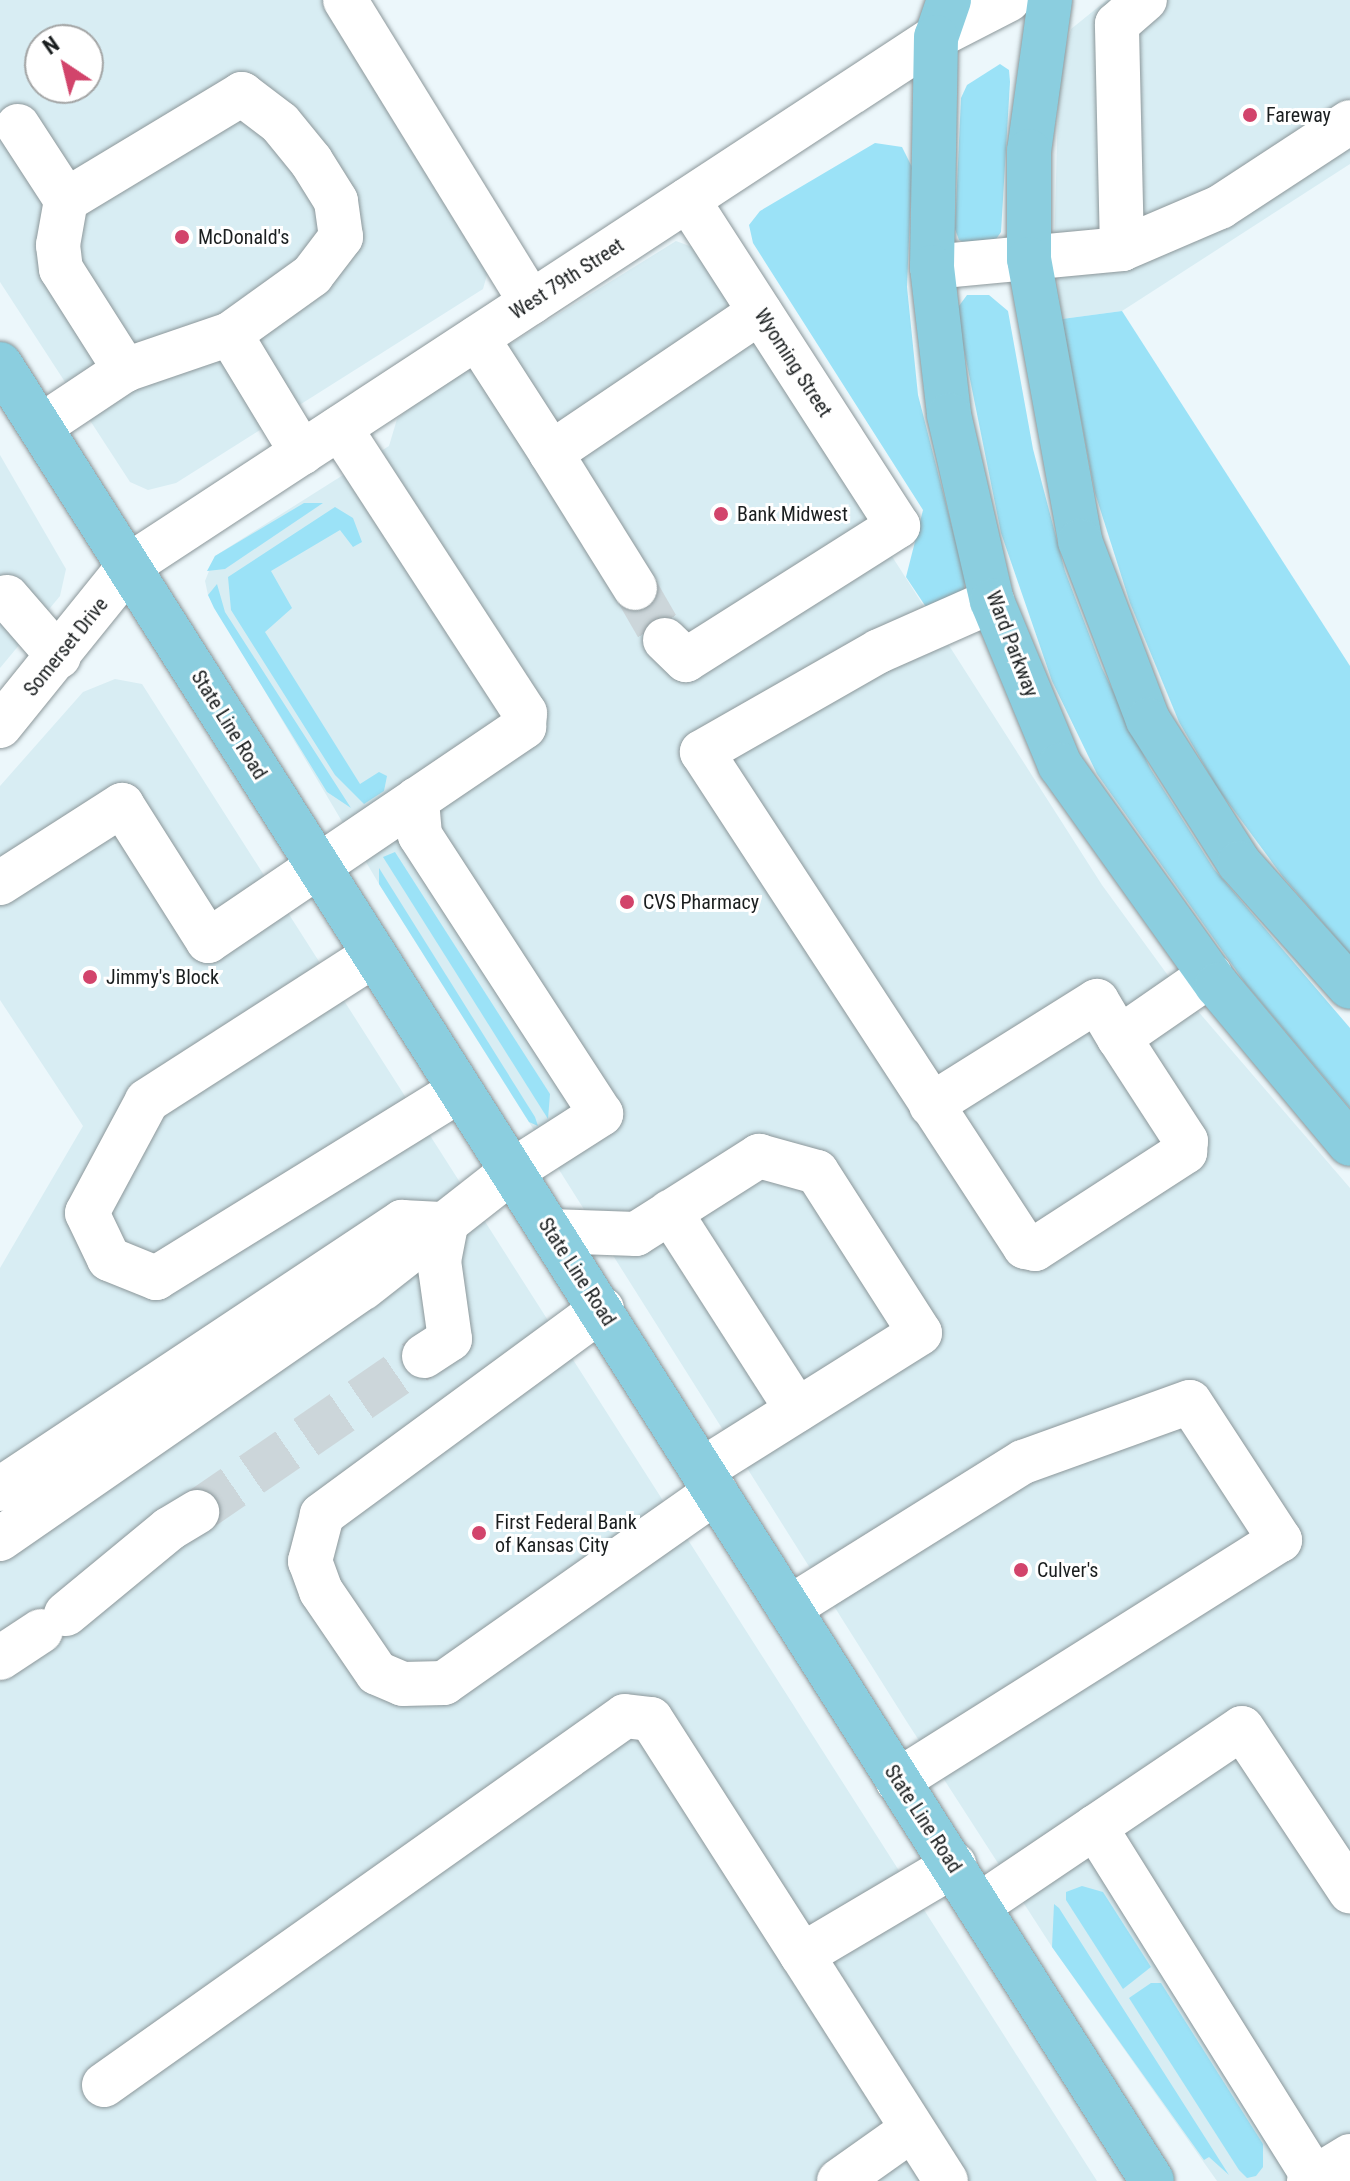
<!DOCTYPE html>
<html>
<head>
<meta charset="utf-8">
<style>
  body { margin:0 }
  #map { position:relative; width:1350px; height:2181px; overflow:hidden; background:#ecf7fb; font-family:"Roboto Condensed",sans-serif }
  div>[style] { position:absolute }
  .built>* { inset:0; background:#d8edf3 }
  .green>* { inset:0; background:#9be2f7 }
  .minor-tunnel>* { height:44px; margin-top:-22px; transform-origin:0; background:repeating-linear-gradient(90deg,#ccd6da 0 44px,transparent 0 66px) }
  .roads { filter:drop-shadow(0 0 2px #8c979a) drop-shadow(0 0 2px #8c979a) }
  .minor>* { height:44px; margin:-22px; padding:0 22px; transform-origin:22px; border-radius:22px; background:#fff }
  .major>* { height:44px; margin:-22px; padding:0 22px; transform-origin:22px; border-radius:22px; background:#8bcedf }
  .dots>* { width:22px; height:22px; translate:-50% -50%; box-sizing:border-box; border:4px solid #fff; border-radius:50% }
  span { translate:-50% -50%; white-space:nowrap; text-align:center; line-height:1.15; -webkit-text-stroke:6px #fff; paint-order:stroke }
  .poi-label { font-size:20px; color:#1a1e1f }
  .left { translate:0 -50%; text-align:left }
  .street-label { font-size:20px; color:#1a1e1f }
  .north { position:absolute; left:24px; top:24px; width:80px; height:80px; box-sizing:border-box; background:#fff; border:2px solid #a3a5a5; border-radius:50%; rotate:325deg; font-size:22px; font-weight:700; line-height:32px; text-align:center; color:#1a1e1f }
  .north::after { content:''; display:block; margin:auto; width:28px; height:36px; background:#d2446b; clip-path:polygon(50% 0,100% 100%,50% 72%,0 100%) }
</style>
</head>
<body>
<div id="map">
  <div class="built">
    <div style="clip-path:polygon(evenodd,0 0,326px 0,489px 268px,483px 289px,176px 483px,148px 490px,130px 482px,0 282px,0 0,40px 40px,88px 40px,88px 88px,40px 88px,40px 40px)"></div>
    <div style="clip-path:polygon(1107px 0,1350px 0,1350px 164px,1122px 311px,1062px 319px,1054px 250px,1059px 72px,1071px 29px)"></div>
    <div style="clip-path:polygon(676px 241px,695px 248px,1102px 885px,1172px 981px,1350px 1188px,1350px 2181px,1217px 2181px,1052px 1947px,907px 1722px,379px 884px,208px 595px,205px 581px,215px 556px,389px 446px,397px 419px,415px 403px)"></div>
    <div style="clip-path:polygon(0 455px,66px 569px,60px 596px,0 668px)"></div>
    <div style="clip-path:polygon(115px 679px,142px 684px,1097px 2181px,0 2181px,0 1268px,83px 1126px,0 1000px,0 786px,83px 692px)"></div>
  </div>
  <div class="green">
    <div style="clip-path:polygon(1000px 64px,1009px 70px,1010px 82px,1001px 232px,994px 242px,970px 245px,959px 240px,955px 229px,961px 98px,967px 85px)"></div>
    <div style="clip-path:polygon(875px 143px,902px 147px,912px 167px,907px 287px,918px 395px,965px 578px,964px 595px,932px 616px,906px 577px,923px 510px,753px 243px,749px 225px,760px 211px)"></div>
    <div style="clip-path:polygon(967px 295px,989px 295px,1008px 311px,1033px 449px,1065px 571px,1102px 668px,1150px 768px,1214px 869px,1350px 1028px,1350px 1108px,1245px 983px,1097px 774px,1052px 681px,1001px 533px,956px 310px)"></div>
    <div style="clip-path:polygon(1122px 311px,1350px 666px,1350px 954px,1283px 877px,1218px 789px,1179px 722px,1130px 603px,1095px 493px,1062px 319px)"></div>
    <div style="clip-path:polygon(304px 503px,323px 503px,225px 569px,207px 571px,215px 556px)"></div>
    <div style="clip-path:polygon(335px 507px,353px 518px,362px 542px,353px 547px,340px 530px,271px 571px,292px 608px,265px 632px,360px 784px,379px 772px,387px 776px,384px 791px,364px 804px,335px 775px,231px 610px,228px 577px)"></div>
    <div style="clip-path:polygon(217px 584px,225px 612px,351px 808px,327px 792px,214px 608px,208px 595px)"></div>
    <div style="clip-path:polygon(395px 852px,550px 1094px,548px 1119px,383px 857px)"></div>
    <div style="clip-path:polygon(379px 868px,535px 1117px,538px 1126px,529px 1122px,379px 884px)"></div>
    <div style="clip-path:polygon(1082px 1886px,1103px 1892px,1151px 1967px,1123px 1989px,1066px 1900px,1066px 1892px)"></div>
    <div style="clip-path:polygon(1054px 1904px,1059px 1908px,1229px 2175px,1209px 2157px,1204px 2160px,1052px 1947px)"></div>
    <div style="clip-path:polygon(1151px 1983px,1161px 1983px,1263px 2144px,1263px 2167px,1256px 2176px,1247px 2178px,1239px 2170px,1129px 1998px)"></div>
  </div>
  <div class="minor-tunnel">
    <div style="left:635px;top:588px;width:60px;rotate:60deg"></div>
    <div style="left:197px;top:1512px;width:275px;rotate:-34.5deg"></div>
  </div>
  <div class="roads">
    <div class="minor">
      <div style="left:345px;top:0;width:355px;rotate:58.4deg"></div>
      <div style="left:18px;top:126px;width:88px;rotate:57deg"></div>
      <div style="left:66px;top:200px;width:46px;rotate:100.1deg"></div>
      <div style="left:58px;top:245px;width:24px;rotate:83deg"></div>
      <div style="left:61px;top:269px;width:120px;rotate:57.6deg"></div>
      <div style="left:1122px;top:249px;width:107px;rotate:-23.2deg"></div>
      <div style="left:1220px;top:207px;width:155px;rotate:-33.2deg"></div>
      <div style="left:932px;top:267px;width:191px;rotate:-5.4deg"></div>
      <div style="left:1122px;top:249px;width:225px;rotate:-91.3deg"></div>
      <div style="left:1117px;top:24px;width:37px;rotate:-41deg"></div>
      <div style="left:230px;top:334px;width:139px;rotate:58.8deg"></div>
      <div style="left:477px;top:338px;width:137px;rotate:57.2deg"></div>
      <div style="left:551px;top:453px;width:252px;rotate:-34deg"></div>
      <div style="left:41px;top:426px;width:101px;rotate:-33.7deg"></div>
      <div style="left:125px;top:370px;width:111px;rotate:-18.9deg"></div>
      <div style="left:230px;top:334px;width:101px;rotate:-35.7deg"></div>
      <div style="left:312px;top:275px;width:48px;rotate:-52.7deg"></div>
      <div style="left:341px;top:237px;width:36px;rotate:-98deg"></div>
      <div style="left:336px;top:201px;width:47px;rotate:-122deg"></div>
      <div style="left:311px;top:161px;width:49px;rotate:-129.2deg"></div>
      <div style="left:280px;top:123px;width:48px;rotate:-142.7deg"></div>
      <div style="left:242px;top:94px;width:205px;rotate:148.9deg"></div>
      <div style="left:551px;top:453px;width:159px;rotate:58.1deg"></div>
      <div style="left:7px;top:597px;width:79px;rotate:49.1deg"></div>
      <div style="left:992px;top:601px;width:124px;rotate:156.1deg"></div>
      <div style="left:879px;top:651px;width:204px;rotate:150.3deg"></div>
      <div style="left:702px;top:752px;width:591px;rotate:56.87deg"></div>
      <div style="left:1025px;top:1247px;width:10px;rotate:11deg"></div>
      <div style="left:1035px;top:1249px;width:179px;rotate:-32.9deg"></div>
      <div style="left:1185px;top:1152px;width:11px;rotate:-85deg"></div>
      <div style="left:1186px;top:1141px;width:123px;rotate:-123deg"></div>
      <div style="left:1119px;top:1038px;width:111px;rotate:-34.7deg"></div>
      <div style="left:665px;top:640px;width:29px;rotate:44deg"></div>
      <div style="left:686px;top:660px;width:251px;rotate:-32.3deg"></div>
      <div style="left:898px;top:526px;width:388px;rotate:-122.8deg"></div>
      <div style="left:0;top:726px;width:207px;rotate:-51.1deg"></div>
      <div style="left:130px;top:565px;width:964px;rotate:-33.23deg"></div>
      <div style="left:936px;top:37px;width:81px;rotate:-27.2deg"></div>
      <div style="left:0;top:883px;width:145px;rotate:-32.6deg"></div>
      <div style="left:122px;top:805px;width:161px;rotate:57.7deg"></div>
      <div style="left:208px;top:941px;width:382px;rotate:-34.1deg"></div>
      <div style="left:524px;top:727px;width:14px;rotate:-86deg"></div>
      <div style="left:525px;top:713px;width:340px;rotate:-123deg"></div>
      <div style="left:374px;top:955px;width:270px;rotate:147.3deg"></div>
      <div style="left:147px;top:1101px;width:127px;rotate:118.2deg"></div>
      <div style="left:87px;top:1213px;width:51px;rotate:64.4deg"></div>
      <div style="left:109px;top:1259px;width:51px;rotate:22deg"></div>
      <div style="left:156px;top:1278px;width:357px;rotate:-31.7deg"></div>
      <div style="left:931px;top:1105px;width:196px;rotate:-32.1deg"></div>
      <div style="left:1097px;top:1001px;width:43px;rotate:59.3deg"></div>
      <div style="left:670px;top:1212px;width:235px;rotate:57.3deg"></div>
      <div style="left:551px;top:1231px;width:85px;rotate:2deg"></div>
      <div style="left:636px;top:1234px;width:146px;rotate:-32.4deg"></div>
      <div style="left:759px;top:1156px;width:60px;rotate:15.4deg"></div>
      <div style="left:817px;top:1172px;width:191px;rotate:57.4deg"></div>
      <div style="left:920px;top:1333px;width:257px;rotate:147.9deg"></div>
      <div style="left:602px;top:1309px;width:348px;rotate:143.7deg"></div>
      <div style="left:322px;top:1515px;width:48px;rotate:104.6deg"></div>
      <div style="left:310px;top:1561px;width:32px;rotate:70deg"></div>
      <div style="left:321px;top:1591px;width:99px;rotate:55.7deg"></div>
      <div style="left:377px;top:1673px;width:28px;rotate:23deg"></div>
      <div style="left:403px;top:1684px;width:41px;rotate:-1.4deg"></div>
      <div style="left:444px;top:1683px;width:332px;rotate:-35.1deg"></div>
      <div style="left:424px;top:1356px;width:31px;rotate:-33deg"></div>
      <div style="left:450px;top:1339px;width:79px;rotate:-98deg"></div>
      <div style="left:439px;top:1261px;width:38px;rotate:-79deg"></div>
      <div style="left:0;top:1489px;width:483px;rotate:-33.6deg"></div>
      <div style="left:402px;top:1222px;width:34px;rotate:3deg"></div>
      <div style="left:0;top:1539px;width:441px;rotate:-34.7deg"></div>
      <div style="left:363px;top:1288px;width:189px;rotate:-38.1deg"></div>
      <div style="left:512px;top:1171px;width:106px;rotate:-32.6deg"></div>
      <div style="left:601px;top:1114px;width:333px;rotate:-123deg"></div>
      <div style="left:420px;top:835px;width:36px;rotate:-95deg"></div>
      <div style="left:789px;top:1608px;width:276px;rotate:-32deg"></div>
      <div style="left:1023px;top:1462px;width:177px;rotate:-19.8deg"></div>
      <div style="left:1190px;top:1402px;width:165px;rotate:56.9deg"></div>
      <div style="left:1280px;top:1540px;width:452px;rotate:147.8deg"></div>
      <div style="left:66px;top:1614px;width:134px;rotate:-39.5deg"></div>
      <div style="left:169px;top:1529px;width:33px;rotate:-31deg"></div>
      <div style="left:0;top:1658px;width:49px;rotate:-33.4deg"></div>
      <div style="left:1095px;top:1827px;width:414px;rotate:58deg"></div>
      <div style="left:978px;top:1906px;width:318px;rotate:-34deg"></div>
      <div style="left:1242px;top:1728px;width:196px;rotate:56.5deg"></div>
      <div style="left:802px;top:1955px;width:268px;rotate:57.5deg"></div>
      <div style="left:104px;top:2085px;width:638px;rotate:-35.31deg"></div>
      <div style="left:625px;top:1716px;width:26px;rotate:7deg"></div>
      <div style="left:651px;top:1719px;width:280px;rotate:57.4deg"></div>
      <div style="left:802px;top:1955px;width:177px;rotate:-30.6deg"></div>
      <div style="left:839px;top:2181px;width:88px;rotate:-35.3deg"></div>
      <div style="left:1309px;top:2181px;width:48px;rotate:-31.4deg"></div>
    </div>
    <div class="major">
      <div style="left:949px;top:0;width:39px;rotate:109deg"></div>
      <div style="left:936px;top:37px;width:230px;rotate:91deg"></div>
      <div style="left:932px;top:267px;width:149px;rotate:83.4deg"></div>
      <div style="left:949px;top:415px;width:191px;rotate:77deg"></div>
      <div style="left:992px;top:601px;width:178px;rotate:67.5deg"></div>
      <div style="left:1060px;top:765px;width:270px;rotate:54.5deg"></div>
      <div style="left:1217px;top:985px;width:207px;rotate:50.1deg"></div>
      <div style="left:1050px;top:0;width:152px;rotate:97.9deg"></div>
      <div style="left:1029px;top:151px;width:108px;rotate:90deg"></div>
      <div style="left:1029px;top:259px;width:287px;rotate:79.7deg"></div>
      <div style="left:1080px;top:541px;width:191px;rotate:69.2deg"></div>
      <div style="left:1148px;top:720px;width:169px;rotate:57.5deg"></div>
      <div style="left:1239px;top:863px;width:166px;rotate:48.2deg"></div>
      <div style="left:0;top:364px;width:2151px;rotate:57.62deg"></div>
    </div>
  </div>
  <div class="dots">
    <div style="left:1250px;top:115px;background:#d2446b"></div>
    <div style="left:182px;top:237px;background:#d2446b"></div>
    <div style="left:721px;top:514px;background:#d2446b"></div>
    <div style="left:627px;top:902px;background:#d2446b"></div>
    <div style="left:90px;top:977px;background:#d2446b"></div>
    <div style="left:479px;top:1533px;background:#d2446b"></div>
    <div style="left:1021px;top:1570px;background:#d2446b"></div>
  </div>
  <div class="poi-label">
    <span class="left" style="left:1266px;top:115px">Fareway</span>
    <span class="left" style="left:198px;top:237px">McDonald's</span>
    <span class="left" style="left:737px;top:514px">Bank Midwest</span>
    <span class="left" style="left:643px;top:902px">CVS Pharmacy</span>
    <span class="left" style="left:106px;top:977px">Jimmy's Block</span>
    <span class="left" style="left:495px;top:1534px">First Federal Bank<br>of Kansas City</span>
    <span class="left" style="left:1037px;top:1570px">Culver's</span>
  </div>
  <div class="street-label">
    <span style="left:567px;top:279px;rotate:-33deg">West 79th Street</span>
    <span style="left:793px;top:363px;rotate:57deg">Wyoming Street</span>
    <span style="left:1012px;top:644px;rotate:69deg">Ward Parkway</span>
    <span style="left:66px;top:647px;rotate:-51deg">Somerset Drive</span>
    <span style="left:229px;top:725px;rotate:58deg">State Line Road</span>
    <span style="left:577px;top:1272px;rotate:57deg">State Line Road</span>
    <span style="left:923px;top:1819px;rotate:57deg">State Line Road</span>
  </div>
  <div class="north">N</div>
</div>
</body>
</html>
